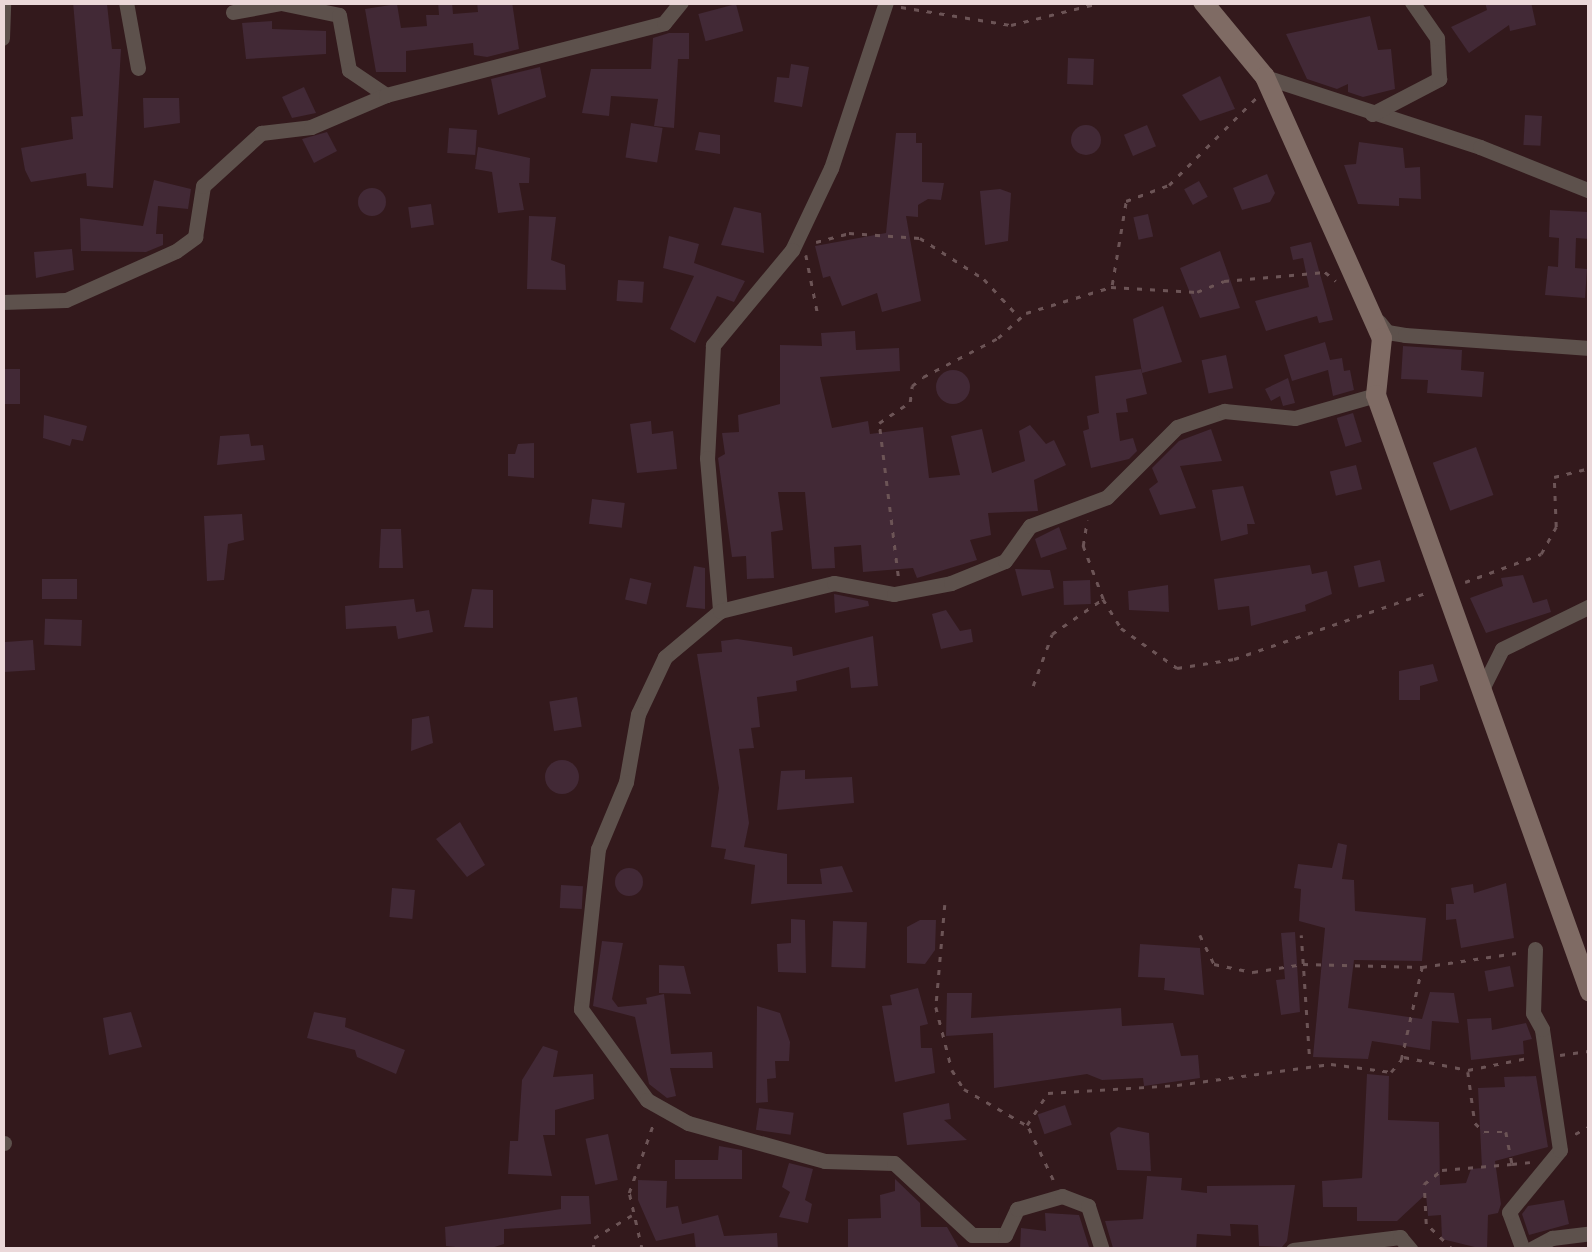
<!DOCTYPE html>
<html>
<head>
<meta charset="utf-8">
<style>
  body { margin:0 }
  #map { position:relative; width:1592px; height:1252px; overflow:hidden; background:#33191c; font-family:Jost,sans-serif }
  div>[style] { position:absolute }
  .building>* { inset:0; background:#422936; transform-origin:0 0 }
  .round { border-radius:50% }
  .path>* { height:2.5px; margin-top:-1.25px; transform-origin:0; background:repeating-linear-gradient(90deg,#6c5456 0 5px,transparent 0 13px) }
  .street>* { height:15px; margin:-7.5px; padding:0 7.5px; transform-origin:7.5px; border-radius:7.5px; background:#5d514c }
  .secondary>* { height:20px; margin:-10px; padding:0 10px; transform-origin:10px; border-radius:10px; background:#7f6b64 }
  span { translate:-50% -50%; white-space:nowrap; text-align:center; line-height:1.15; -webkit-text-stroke:8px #281013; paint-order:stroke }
  .frame { position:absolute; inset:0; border:5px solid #ebd8d9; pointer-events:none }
</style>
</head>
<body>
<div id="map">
  <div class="building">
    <div style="clip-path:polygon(73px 2px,107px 4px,112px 49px,121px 49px,113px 188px,87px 186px,86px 173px,31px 182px,25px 170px,21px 148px,73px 139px,71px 117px,83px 116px)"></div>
    <div style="clip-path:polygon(438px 2px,452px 2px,453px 14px,478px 12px,477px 2px,512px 2px,519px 49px,487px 57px,474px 55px,473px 43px,406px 51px,406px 72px,376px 72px,365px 9px,397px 4px,401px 28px,427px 26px,426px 15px,439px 15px)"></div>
    <div style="clip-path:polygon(1485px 2px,1531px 2px,1536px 25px,1510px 31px,1509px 25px,1469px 53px,1451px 27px,1487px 10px)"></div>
    <div style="left:736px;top:4px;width:28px;height:39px;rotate:75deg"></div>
    <div style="clip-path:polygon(1370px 16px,1378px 50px,1391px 49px,1395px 89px,1363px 97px,1348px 92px,1348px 84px,1337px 89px,1307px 79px,1286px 34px)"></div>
    <div style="clip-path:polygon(272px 21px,272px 29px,326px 31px,326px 54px,246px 59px,242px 23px)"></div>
    <div style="clip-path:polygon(669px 33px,689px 33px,689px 59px,678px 59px,674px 128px,654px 126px,658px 99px,611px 96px,609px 116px,582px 113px,591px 69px,651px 69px,653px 38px)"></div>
    <div style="left:1068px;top:58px;width:26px;height:26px;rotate:2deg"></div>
    <div style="clip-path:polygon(791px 64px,809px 67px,802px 107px,774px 102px,777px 77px,789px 78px)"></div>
    <div style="clip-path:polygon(540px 67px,546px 97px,498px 115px,491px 79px)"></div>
    <div style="clip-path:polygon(1220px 76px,1235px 109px,1200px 121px,1182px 95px)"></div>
    <div style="clip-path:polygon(304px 87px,316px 113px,292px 118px,282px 97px)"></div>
    <div style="clip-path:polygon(143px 98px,179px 98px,180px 123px,144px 128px)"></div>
    <div style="left:1525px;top:115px;width:17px;height:30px;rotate:3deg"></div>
    <div style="left:631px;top:123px;width:32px;height:35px;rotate:9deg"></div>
    <div class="round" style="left:1071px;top:125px;width:30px;height:30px"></div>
    <div style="left:1147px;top:125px;width:23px;height:25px;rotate:67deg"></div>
    <div style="left:449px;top:128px;width:28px;height:25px;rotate:4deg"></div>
    <div style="clip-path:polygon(327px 132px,337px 151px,314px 163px,302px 139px)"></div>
    <div style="clip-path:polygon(699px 132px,720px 135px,720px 154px,695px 150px)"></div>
    <div style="clip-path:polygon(896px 133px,916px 133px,916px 143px,922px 143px,922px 182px,944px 183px,941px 200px,928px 199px,918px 205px,918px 217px,906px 216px,921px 301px,882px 312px,877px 293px,842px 306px,830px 276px,823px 278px,815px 246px,886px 233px)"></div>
    <div style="clip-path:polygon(1359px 142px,1403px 148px,1405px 168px,1420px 167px,1421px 199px,1399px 198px,1399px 206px,1358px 204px,1344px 165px,1356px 164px)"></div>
    <div style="clip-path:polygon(478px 147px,530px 158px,529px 183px,519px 183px,524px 210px,498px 213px,492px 172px,475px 169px)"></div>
    <div style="clip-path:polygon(1267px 174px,1275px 193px,1270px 202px,1242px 210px,1233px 188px)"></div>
    <div style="clip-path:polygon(154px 180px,191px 189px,188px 209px,158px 206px,156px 234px,163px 234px,163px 245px,146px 252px,81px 251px,80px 218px,143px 226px)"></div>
    <div style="left:1199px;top:181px;width:18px;height:17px;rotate:61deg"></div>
    <div class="round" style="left:358px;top:188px;width:28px;height:28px"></div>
    <div style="clip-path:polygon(1000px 189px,1011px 193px,1008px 241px,985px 245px,980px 191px)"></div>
    <div style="left:431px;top:204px;width:21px;height:23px;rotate:82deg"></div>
    <div style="clip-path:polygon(734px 207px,761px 213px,764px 253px,721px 245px)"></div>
    <div style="clip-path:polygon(1550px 210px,1588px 212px,1590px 239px,1576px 238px,1575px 268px,1587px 269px,1585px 298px,1545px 295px,1548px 266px,1558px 267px,1559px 238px,1549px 237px)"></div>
    <div style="left:1148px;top:214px;width:23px;height:15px;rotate:77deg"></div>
    <div style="clip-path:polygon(529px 216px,556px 217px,551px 260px,565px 265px,566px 290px,527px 289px)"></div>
    <div style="clip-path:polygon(669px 236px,699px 244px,694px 263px,745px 281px,734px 302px,717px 296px,695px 343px,670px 329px,694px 276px,663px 268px)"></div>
    <div style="clip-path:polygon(1311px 242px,1333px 320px,1319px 323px,1317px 316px,1266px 331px,1255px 301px,1309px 287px,1303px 258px,1293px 260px,1290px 247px)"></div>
    <div style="clip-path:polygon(72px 249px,74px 270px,36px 278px,34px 252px)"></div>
    <div style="clip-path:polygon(1220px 251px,1240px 308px,1200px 318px,1180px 268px)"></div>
    <div style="left:618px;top:280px;width:26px;height:21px;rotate:4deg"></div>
    <div style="clip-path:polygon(1163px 306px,1182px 362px,1142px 373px,1133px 319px)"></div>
    <div style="clip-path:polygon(855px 331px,856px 350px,899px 348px,900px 371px,820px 377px,832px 428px,868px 421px,870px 434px,923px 427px,929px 478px,960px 475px,951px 436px,982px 429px,992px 473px,1025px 461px,1019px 431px,1030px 425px,1046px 444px,1054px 440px,1066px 465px,1034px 480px,1038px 511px,988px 513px,991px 535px,970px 540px,977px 560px,917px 578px,913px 568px,863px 572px,861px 545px,834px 547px,835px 568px,812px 569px,805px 492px,778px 492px,783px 530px,771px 532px,774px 578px,747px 579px,746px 556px,732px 557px,718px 458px,725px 454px,722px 433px,739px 432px,738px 415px,780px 404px,780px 345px,822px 346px,821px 333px)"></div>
    <div style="clip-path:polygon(1325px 342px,1330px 360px,1342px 358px,1344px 371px,1350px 370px,1354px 390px,1333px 396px,1328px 370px,1292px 381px,1284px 355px)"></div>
    <div style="clip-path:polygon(1403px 346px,1462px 350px,1461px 370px,1484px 372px,1482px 397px,1427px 393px,1428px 380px,1401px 379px)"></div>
    <div style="left:1226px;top:355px;width:34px;height:25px;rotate:78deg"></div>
    <div style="left:2px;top:369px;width:18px;height:35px"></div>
    <div style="clip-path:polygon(1141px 369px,1147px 394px,1126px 399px,1128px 412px,1116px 413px,1120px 441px,1133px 438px,1137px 451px,1129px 459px,1091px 468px,1083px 431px,1089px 429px,1087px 416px,1099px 413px,1095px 376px)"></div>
    <div class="round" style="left:936px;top:370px;width:34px;height:34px"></div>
    <div style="clip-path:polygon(1288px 378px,1295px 403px,1283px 406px,1280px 396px,1271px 401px,1265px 389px)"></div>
    <div style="left:1353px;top:413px;width:30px;height:17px;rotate:73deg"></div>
    <div style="clip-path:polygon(44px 415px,87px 426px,83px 441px,72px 439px,70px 446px,43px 438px)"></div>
    <div style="clip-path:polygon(651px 421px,652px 434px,673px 431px,677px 469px,637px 473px,630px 424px)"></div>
    <div style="clip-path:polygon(1211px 429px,1222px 461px,1180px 466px,1196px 508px,1160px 515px,1149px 489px,1158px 482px,1152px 468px,1179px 441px)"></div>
    <div style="clip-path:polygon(249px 434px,251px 446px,263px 445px,265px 460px,217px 465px,220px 436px)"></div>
    <div style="clip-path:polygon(534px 443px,534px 478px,508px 476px,508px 454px,515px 454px,518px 444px)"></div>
    <div style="left:1476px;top:447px;width:51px;height:46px;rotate:70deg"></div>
    <div style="left:1356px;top:465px;width:25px;height:27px;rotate:76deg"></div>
    <div style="clip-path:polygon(1243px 486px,1255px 524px,1247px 524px,1248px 534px,1221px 541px,1212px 490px)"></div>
    <div style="left:592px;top:499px;width:33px;height:25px;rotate:7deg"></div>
    <div style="clip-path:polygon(242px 514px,244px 540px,228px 544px,224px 580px,207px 581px,204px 516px)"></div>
    <div style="clip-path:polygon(1059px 527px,1067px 549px,1041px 558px,1035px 539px)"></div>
    <div style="clip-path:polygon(381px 529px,401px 529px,403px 568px,379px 568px)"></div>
    <div style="left:1380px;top:560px;width:22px;height:27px;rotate:77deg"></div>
    <div style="clip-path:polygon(1310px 565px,1312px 574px,1327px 571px,1332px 594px,1305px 605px,1306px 611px,1251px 626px,1249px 606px,1218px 610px,1214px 579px)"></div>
    <div style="clip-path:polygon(694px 566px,705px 568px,705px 609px,686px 607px)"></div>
    <div style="clip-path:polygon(1015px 569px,1050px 570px,1054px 588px,1022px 596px)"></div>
    <div style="clip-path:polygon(1523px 575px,1533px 603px,1547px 599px,1551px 612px,1486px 633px,1470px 598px,1503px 586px,1501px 578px)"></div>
    <div style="left:630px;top:578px;width:22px;height:22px;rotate:13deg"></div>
    <div style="left:77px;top:579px;width:20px;height:35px;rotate:90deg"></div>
    <div style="left:1090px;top:580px;width:24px;height:27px;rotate:88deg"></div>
    <div style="clip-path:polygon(1168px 585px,1169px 612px,1129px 610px,1128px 591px)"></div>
    <div style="clip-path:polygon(472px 589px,493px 590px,493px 628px,464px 627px)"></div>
    <div style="clip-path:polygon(834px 594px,868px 601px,869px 606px,835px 613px)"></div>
    <div style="clip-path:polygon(414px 599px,416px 612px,429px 610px,433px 632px,398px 639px,396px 626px,346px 629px,345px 606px)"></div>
    <div style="clip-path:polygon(946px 610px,960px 631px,971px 629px,973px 642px,941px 649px,932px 614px)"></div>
    <div style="left:82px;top:620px;width:26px;height:37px;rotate:92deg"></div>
    <div style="clip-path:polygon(873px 636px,878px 686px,851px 688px,849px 667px,796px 681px,797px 691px,757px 697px,760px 727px,751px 728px,754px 748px,739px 749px,749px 823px,744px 847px,787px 854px,787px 884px,822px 884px,820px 869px,842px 866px,853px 892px,751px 904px,755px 865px,724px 859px,726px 849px,711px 847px,719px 788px,697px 654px,722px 652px,721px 641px,737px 639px,792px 647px,793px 656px)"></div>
    <div style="left:33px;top:640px;width:30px;height:31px;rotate:86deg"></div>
    <div style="clip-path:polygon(1433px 664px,1438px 681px,1420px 686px,1420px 700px,1399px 700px,1399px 671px)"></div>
    <div style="left:577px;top:697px;width:30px;height:28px;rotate:81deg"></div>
    <div style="clip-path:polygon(429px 716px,433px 743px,411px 751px,412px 719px)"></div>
    <div class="round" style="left:545px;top:760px;width:34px;height:34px"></div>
    <div style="clip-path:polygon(805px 770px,805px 779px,852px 777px,854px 803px,777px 810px,781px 771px)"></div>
    <div style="clip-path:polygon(460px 822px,485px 865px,467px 877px,436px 839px)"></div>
    <div style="clip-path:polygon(1338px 843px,1347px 845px,1342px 879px,1354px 880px,1355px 911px,1426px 918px,1422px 961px,1354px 960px,1348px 1008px,1422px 1019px,1430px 992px,1454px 993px,1459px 1023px,1432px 1021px,1430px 1050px,1372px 1041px,1368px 1059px,1313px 1057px,1325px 928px,1299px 921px,1301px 889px,1294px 888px,1298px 864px,1332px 868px)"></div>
    <div class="round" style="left:615px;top:868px;width:28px;height:28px"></div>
    <div style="clip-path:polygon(1506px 883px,1514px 938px,1461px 948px,1456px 919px,1446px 920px,1446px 904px,1454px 904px,1451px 888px,1473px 884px,1474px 893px)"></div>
    <div style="left:561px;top:885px;width:22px;height:23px;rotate:3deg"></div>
    <div style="left:392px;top:888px;width:23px;height:29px;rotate:5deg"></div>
    <div style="clip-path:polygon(791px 919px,805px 920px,806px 973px,778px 972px,777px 944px,791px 943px)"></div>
    <div style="clip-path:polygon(920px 920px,936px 920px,935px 950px,925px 964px,907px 963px,907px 927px)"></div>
    <div style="left:833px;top:921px;width:34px;height:46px;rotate:2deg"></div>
    <div style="clip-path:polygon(1295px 932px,1300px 1012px,1281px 1015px,1276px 980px,1285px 979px,1281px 933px)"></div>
    <div style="clip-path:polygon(602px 941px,623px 943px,612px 999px,618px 1007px,647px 1004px,646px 998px,664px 994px,671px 1054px,712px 1052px,713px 1068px,670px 1068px,676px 1096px,667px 1098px,649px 1084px,635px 1017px,593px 1006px)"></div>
    <div style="clip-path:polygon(1140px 944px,1200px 948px,1204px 995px,1164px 990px,1165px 978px,1138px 977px)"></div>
    <div style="clip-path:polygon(659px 965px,684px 966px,691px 994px,659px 993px)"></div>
    <div style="left:1510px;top:966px;width:21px;height:26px;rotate:79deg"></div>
    <div style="clip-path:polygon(918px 988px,928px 1024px,920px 1026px,921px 1048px,932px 1048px,935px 1073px,895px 1082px,882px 1006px,892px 1005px,890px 995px)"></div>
    <div style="clip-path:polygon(947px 993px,972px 993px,971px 1018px,1121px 1008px,1122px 1026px,1173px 1023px,1181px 1056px,1198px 1055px,1200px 1078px,1144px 1086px,1143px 1078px,1102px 1080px,1087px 1074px,994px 1088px,993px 1033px,946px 1036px)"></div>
    <div style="clip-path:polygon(757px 1006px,780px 1013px,790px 1042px,789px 1061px,775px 1061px,776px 1078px,767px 1079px,768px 1102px,756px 1103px)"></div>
    <div style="clip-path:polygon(131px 1012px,142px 1047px,109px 1055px,103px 1018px)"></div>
    <div style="clip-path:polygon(314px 1012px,346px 1018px,345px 1027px,405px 1050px,396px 1074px,357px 1057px,355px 1050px,307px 1038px)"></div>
    <div style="clip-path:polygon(1491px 1018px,1492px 1030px,1526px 1023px,1532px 1039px,1523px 1041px,1524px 1054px,1471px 1060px,1467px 1019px)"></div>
    <div style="clip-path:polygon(543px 1046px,558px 1051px,553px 1077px,593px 1074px,594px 1099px,555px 1110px,555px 1135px,543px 1135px,552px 1176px,508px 1174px,510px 1141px,518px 1141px,522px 1080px)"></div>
    <div style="clip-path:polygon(1367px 1074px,1389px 1076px,1388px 1120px,1439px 1122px,1440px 1185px,1466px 1183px,1471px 1169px,1482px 1168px,1478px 1088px,1505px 1087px,1504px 1077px,1536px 1076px,1548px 1147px,1495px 1161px,1501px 1204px,1498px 1213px,1488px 1215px,1487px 1250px,1442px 1239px,1441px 1215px,1428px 1216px,1426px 1194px,1397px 1221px,1357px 1221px,1357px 1207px,1323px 1207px,1322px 1181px,1362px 1178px)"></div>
    <div style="clip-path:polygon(949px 1103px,951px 1119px,944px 1120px,967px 1140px,907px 1145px,903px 1113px)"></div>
    <div style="left:1065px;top:1105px;width:21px;height:29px;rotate:71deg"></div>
    <div style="left:759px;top:1108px;width:35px;height:22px;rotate:8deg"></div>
    <div style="clip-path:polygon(1118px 1127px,1149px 1133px,1151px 1171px,1117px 1170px,1110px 1133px)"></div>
    <div style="left:608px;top:1134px;width:47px;height:23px;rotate:78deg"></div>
    <div style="clip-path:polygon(719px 1146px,742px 1150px,742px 1179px,675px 1179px,675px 1160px,718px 1160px)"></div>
    <div style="clip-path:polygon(789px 1163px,813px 1169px,805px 1200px,812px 1204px,808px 1223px,779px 1217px,790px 1192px,782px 1187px)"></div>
    <div style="clip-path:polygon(1147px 1176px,1182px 1178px,1181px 1190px,1207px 1193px,1207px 1186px,1295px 1185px,1287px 1241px,1282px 1247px,1259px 1246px,1258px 1225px,1230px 1224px,1231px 1236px,1197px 1234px,1196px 1250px,1113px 1248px,1105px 1221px,1143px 1219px)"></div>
    <div style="clip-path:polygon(895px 1179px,920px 1203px,921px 1227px,947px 1227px,959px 1248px,848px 1250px,848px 1219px,881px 1218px,880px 1195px,895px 1191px)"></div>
    <div style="clip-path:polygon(638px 1180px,667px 1181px,666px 1208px,678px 1206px,682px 1224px,718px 1215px,724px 1236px,777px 1233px,778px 1250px,696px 1250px,694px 1233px,656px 1241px,638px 1200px)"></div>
    <div style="clip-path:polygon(561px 1196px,589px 1196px,591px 1224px,504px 1229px,504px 1244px,485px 1250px,446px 1246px,445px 1227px,561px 1209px)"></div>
    <div style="clip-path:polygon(1564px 1200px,1569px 1224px,1529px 1235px,1522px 1214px,1528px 1206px)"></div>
    <div style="clip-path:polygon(1045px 1213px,1079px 1215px,1090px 1250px,1020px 1250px,1021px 1228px,1046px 1231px)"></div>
  </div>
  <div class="path">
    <div style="left:901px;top:7px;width:111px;rotate:9.3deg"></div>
    <div style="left:1011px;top:25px;width:95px;rotate:-14deg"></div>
    <div style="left:816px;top:242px;width:34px;rotate:-15deg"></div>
    <div style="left:849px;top:233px;width:71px;rotate:4deg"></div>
    <div style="left:920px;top:238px;width:76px;rotate:32.6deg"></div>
    <div style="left:984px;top:279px;width:53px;rotate:47.3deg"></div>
    <div style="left:806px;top:255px;width:61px;rotate:78.7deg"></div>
    <div style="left:1112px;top:285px;width:85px;rotate:-80.5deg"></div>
    <div style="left:1126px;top:201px;width:46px;rotate:-20.4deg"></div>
    <div style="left:1169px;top:185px;width:123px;rotate:-45deg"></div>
    <div style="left:898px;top:576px;width:154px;rotate:-97.1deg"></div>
    <div style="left:879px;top:423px;width:37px;rotate:-34deg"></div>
    <div style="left:910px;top:402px;width:16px;rotate:-83deg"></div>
    <div style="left:912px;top:386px;width:14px;rotate:-39deg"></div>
    <div style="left:923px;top:377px;width:85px;rotate:-27.5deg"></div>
    <div style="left:998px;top:338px;width:38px;rotate:-42deg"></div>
    <div style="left:1026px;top:313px;width:89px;rotate:-17deg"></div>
    <div style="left:1111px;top:287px;width:86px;rotate:3.3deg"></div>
    <div style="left:1197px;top:292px;width:29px;rotate:-22deg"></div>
    <div style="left:1224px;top:281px;width:101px;rotate:-5.1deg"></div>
    <div style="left:1325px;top:272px;width:14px;rotate:39deg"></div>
    <div style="left:1465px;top:582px;width:81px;rotate:-20.2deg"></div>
    <div style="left:1541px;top:554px;width:31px;rotate:-61deg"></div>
    <div style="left:1556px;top:527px;width:50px;rotate:-92.3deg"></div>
    <div style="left:1554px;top:477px;width:37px;rotate:-14deg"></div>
    <div style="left:1103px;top:599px;width:34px;rotate:58deg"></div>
    <div style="left:1121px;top:628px;width:69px;rotate:35.5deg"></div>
    <div style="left:1177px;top:668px;width:58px;rotate:-9deg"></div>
    <div style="left:1234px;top:659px;width:206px;rotate:-19deg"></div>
    <div style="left:1033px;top:686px;width:55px;rotate:-69.9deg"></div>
    <div style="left:1052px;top:634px;width:62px;rotate:-34.5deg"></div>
    <div style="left:1103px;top:599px;width:57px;rotate:-110.7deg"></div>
    <div style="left:1083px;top:546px;width:26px;rotate:-81deg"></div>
    <div style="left:945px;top:905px;width:102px;rotate:95deg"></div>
    <div style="left:936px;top:1007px;width:65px;rotate:75.7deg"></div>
    <div style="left:952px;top:1070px;width:22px;rotate:58deg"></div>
    <div style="left:964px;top:1089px;width:72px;rotate:30.1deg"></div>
    <div style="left:1200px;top:935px;width:32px;rotate:64deg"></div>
    <div style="left:1214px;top:964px;width:40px;rotate:12deg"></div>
    <div style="left:1253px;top:972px;width:51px;rotate:-9.1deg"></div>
    <div style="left:1303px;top:964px;width:29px;rotate:-94deg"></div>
    <div style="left:1309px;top:1054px;width:90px;rotate:-93.8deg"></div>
    <div style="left:1303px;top:964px;width:119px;rotate:1.4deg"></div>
    <div style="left:1422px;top:967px;width:95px;rotate:-8.5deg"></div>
    <div style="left:1560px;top:1055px;width:30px;rotate:-8deg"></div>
    <div style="left:1404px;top:1057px;width:65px;rotate:11.5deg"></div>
    <div style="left:1468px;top:1070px;width:60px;rotate:-11.5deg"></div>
    <div style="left:1468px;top:1072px;width:51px;rotate:82.2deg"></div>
    <div style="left:1475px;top:1123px;width:13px;rotate:45deg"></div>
    <div style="left:1484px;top:1132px;width:22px"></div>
    <div style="left:1506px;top:1132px;width:33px;rotate:79deg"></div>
    <div style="left:1512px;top:1164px;width:18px;rotate:-6deg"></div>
    <div style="left:1575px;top:1134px;width:17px;rotate:-28deg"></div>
    <div style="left:1053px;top:1180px;width:61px;rotate:-115.3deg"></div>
    <div style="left:1027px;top:1125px;width:38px;rotate:-57deg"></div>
    <div style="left:1048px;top:1093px;width:129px;rotate:-3.5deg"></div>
    <div style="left:1177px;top:1085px;width:155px;rotate:-7.8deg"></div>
    <div style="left:1331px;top:1064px;width:61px;rotate:7.6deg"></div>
    <div style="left:1391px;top:1072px;width:16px;rotate:-50deg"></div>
    <div style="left:1401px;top:1060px;width:95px;rotate:-77.3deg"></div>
    <div style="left:593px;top:1250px;width:12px;rotate:-85deg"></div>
    <div style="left:594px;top:1238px;width:44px;rotate:-31.2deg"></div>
    <div style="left:642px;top:1250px;width:58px;rotate:-102.8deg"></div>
    <div style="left:629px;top:1193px;width:75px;rotate:-70.6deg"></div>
    <div style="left:1453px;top:1250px;width:37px;rotate:-136deg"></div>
    <div style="left:1426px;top:1224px;width:40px;rotate:-92.9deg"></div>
    <div style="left:1424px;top:1184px;width:23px;rotate:-38deg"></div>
    <div style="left:1442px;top:1170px;width:70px;rotate:-4.9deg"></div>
  </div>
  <div class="street">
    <div style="left:126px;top:2px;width:67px;rotate:79.7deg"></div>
    <div style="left:886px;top:2px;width:175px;rotate:108.3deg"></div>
    <div style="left:831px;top:168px;width:91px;rotate:115.4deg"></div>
    <div style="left:792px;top:250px;width:124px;rotate:129.7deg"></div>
    <div style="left:713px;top:345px;width:113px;rotate:93deg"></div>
    <div style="left:707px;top:458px;width:154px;rotate:85.1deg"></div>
    <div style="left:720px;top:611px;width:72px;rotate:140.1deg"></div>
    <div style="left:665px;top:657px;width:63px;rotate:115.3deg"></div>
    <div style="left:638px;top:714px;width:69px;rotate:100deg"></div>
    <div style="left:626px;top:782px;width:73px;rotate:112.7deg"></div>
    <div style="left:598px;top:849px;width:161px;rotate:96.1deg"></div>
    <div style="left:581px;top:1009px;width:112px;rotate:54deg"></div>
    <div style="left:647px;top:1100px;width:47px;rotate:29.3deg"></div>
    <div style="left:688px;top:1123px;width:142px;rotate:15.5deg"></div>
    <div style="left:825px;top:1161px;width:69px;rotate:1.7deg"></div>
    <div style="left:894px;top:1163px;width:106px;rotate:42.7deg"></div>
    <div style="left:972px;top:1235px;width:33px"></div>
    <div style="left:1005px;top:1235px;width:29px;rotate:-65deg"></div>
    <div style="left:1017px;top:1209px;width:47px;rotate:-16.1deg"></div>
    <div style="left:1062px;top:1196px;width:28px;rotate:21deg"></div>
    <div style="left:1088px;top:1206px;width:46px;rotate:72.3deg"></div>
    <div style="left:233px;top:12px;width:49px;rotate:-10.6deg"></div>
    <div style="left:281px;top:3px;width:59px;rotate:11.7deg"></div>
    <div style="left:339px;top:15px;width:56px;rotate:79.7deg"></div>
    <div style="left:349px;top:70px;width:45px;rotate:34deg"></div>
    <div style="left:2px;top:38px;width:36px;rotate:-88deg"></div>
    <div style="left:1265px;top:77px;width:226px;rotate:18deg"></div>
    <div style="left:1480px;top:147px;width:118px;rotate:21.8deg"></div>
    <div style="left:1372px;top:114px;width:76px;rotate:-27.6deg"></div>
    <div style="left:1439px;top:79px;width:41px;rotate:-92.8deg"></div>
    <div style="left:1437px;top:38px;width:44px;rotate:-124.8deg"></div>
    <div style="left:2px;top:302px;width:64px;rotate:-1.8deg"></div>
    <div style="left:66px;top:300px;width:120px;rotate:-24deg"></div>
    <div style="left:176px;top:251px;width:24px;rotate:-36deg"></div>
    <div style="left:195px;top:237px;width:52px;rotate:-81.1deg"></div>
    <div style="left:203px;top:186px;width:79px;rotate:-42.4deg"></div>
    <div style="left:261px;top:133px;width:50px;rotate:-6.8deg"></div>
    <div style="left:311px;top:127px;width:82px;rotate:-23.1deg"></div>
    <div style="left:386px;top:95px;width:287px;rotate:-14.5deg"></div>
    <div style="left:664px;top:23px;width:27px;rotate:-51deg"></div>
    <div style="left:1379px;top:322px;width:13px;rotate:51deg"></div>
    <div style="left:1387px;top:332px;width:18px;rotate:9deg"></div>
    <div style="left:1405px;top:335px;width:185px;rotate:4deg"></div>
    <div style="left:720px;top:611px;width:117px;rotate:-13.8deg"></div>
    <div style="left:834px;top:583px;width:61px;rotate:10.4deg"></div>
    <div style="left:894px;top:594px;width:58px;rotate:-10.9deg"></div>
    <div style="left:951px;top:583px;width:58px;rotate:-22.2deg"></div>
    <div style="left:1005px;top:561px;width:43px;rotate:-54.5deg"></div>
    <div style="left:1030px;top:526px;width:82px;rotate:-20.6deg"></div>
    <div style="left:1107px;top:497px;width:99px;rotate:-45deg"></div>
    <div style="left:1177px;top:427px;width:50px;rotate:-18.8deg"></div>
    <div style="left:1224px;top:411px;width:71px;rotate:5.6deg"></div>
    <div style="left:1295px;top:418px;width:84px;rotate:-15.9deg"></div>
    <div style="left:1483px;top:687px;width:42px;rotate:-63.4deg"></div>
    <div style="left:1502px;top:649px;width:98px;rotate:-26deg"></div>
    <div style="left:2px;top:1143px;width:2px"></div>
    <div style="left:1293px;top:1250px;width:108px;rotate:-6.9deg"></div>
    <div style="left:1400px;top:1237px;width:17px;rotate:50deg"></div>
    <div style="left:1523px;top:1250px;width:40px;rotate:-110.2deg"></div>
    <div style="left:1509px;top:1212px;width:80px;rotate:-50.6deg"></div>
    <div style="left:1560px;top:1150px;width:122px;rotate:-98.5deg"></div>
    <div style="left:1542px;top:1029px;width:18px;rotate:-119deg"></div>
    <div style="left:1533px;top:1013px;width:64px;rotate:-88.2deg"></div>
    <div style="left:1529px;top:1250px;width:26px;rotate:-28deg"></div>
    <div style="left:1552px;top:1238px;width:38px;rotate:-7deg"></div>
  </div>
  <div class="secondary">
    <div style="left:1203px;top:2px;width:97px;rotate:50.4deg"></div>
    <div style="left:1265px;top:77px;width:286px;rotate:65.9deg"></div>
    <div style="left:1382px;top:338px;width:57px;rotate:96deg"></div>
    <div style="left:1376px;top:395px;width:634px;rotate:70.28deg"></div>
  </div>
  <div class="frame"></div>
</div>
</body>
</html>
